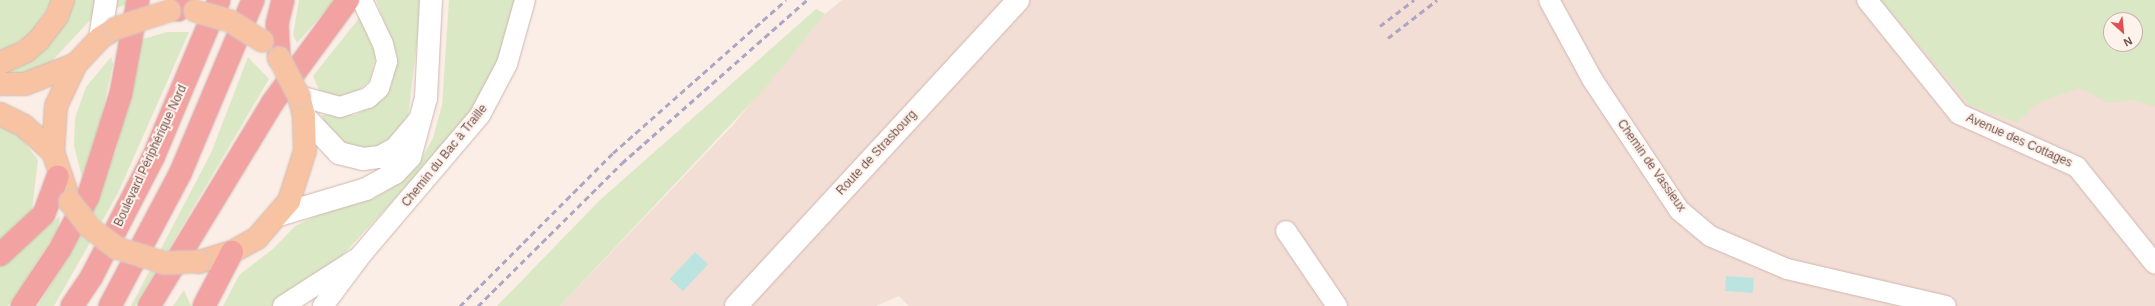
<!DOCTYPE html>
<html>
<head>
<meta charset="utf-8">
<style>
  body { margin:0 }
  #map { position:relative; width:2155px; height:306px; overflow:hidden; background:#fbeee6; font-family:Arial,sans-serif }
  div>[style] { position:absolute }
  .residential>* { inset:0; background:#f3ded5 }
  .green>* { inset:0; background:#dbe8c5 }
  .water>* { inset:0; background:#bbe4e0; transform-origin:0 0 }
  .roads { filter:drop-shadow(0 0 1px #cfb6b0) drop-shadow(0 0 1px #cfb6b0) }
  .street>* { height:20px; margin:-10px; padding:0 10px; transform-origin:10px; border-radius:10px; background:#fff }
  .secondary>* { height:22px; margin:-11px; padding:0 11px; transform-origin:11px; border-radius:11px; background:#fff }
  .primary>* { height:22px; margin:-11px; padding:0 11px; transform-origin:11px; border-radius:11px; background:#f7c3a2 }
  .highway>* { height:22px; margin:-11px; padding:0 11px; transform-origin:11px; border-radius:11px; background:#f2a2a0 }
  .rail>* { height:3px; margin-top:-1.5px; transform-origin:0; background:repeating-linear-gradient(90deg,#aea5c4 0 6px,transparent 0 10px) }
  .bridges { filter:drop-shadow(0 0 1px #d5cbc9) drop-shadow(0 0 1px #d5cbc9) }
  .primary-bridge>* { height:22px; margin:-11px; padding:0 11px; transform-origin:11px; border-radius:11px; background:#f7c3a2 }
  span { translate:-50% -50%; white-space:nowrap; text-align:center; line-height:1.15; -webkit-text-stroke:4px #fef3ec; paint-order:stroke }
  .street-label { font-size:12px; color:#73514c }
  .north { position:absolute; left:2103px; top:12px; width:40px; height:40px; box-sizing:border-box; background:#fef3ec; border:1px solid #c6b2ac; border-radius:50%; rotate:153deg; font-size:11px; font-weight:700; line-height:16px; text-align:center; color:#73514c }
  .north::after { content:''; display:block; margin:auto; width:14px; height:18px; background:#df5152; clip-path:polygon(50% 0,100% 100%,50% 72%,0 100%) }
</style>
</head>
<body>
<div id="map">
  <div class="residential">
    <div style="clip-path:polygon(evenodd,842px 0,2155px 0,2155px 306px,909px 306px,899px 296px,876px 306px,560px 306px,733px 125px,825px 14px,842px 0,2111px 20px,2135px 20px,2135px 44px,2111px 44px,2111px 20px)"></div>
  </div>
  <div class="green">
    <div style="clip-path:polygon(0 0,52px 0,31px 34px,0 53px)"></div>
    <div style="clip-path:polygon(74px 0,97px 0,93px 17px,52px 61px,35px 73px,11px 78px,0 72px,16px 68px,43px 51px,72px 10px)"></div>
    <div style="clip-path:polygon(117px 0,128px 0,127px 4px,117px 8px)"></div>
    <div style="clip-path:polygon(299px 0,335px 0,297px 43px,293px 35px)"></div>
    <div style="clip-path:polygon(376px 0,422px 0,408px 117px,398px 134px,378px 147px,366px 149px,341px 143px,324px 124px,322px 115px,355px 115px,382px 100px,391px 87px,397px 55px)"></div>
    <div style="clip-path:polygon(449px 0,519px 0,498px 72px,456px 133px,340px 258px,302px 281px,272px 306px,223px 306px,239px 275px,274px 248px,295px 226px,324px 212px,375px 198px,398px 184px,422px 158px,433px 138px,442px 105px)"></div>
    <div style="clip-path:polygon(evenodd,1881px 0,2155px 0,2155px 107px,2134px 100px,2108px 103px,2079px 88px,2038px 103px,2017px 123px,1970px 105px,1881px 0,2111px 20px,2135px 20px,2135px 44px,2111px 44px,2111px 20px)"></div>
    <div style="clip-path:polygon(816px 9px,825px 14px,766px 87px,560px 306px,497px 306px,600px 200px)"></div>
    <div style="clip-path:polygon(360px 17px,376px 55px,370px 80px,358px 91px,340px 98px,320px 92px,313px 76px)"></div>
    <div style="clip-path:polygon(167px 32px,189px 32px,118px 193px,54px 306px,38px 306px,79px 238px,116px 151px,140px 40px)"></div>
    <div style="clip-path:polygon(111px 57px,113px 64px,102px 114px,82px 177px,74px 146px,75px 118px,86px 87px)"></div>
    <div style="clip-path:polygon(248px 57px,269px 79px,135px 306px,131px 306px,211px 153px)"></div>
    <div style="clip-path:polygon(0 127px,18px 134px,38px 160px,32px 210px,0 241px)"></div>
    <div style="clip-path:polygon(60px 216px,58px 229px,8px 306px,0 306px,0 267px)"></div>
    <div style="clip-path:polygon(184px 290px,191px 306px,173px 306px)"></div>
  </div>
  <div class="water">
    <div style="left:695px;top:252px;width:18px;height:37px;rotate:43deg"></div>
    <div style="left:1726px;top:276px;width:28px;height:15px;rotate:4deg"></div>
  </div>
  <div class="roads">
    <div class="street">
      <div style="left:1549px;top:0;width:90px;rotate:61.4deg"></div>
      <div style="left:1592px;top:79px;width:157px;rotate:56.4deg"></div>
      <div style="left:1679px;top:210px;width:40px;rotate:40deg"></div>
      <div style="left:1710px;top:236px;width:84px;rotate:23.2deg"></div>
      <div style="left:1787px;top:269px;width:163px;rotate:13.1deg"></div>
      <div style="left:1867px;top:0;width:146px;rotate:51.1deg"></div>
      <div style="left:1959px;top:114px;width:129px;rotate:24.2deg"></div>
      <div style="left:2077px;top:167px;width:124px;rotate:51.2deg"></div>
      <div style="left:299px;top:96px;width:42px;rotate:15deg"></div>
      <div style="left:340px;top:107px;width:29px;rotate:-18deg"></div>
      <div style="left:368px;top:98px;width:15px;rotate:-42deg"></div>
      <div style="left:379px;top:88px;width:28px;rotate:-73deg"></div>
      <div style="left:387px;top:61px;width:17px;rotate:-103deg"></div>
      <div style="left:383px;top:44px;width:49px;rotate:-115.5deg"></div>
      <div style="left:1286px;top:231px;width:91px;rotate:55.8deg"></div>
      <div style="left:283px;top:306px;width:87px;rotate:-32.8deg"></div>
      <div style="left:323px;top:306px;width:64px;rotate:-53.3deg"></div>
      <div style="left:361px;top:255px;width:184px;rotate:-49.6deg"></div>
      <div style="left:480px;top:115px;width:58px;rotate:-62.1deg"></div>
      <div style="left:507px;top:64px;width:66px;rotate:-74.3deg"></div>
    </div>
    <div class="secondary">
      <div style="left:100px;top:38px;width:38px;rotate:-81deg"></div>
      <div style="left:304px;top:116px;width:51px;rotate:46.6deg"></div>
      <div style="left:339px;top:153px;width:25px;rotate:14deg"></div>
      <div style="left:363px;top:159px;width:17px;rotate:-7deg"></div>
      <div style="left:380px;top:157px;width:18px;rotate:-29deg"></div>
      <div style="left:396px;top:148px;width:33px;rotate:-50deg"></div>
      <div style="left:279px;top:215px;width:91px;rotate:-16.6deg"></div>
      <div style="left:366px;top:189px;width:33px;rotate:-29deg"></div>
      <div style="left:395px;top:173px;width:22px;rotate:-47deg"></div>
      <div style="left:410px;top:157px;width:61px;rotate:-74.8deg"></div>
      <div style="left:426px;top:98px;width:98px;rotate:-87.1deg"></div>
      <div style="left:736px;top:306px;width:416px;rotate:-47.3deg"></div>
    </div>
    <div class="primary">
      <div style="left:0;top:63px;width:27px;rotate:-24deg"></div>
      <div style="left:25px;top:52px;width:18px;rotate:-41deg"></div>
      <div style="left:39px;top:40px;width:30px;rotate:-53deg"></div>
      <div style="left:57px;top:16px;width:17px;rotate:-69deg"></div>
      <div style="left:0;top:84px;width:25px"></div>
      <div style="left:25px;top:84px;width:55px;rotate:-21.4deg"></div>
      <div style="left:0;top:114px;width:25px;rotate:26deg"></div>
      <div style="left:23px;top:125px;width:40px;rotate:42deg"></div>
      <div style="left:70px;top:202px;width:53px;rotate:-108.8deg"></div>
      <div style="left:53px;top:152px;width:46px;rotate:-86.3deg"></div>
      <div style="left:56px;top:106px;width:47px;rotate:-64.5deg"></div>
      <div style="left:76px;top:64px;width:35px;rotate:-47deg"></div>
      <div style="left:100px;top:38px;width:19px;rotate:-32deg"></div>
      <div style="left:199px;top:262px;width:34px;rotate:-17deg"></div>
      <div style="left:232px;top:252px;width:29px;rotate:-29deg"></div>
      <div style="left:257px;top:238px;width:49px;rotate:-49.1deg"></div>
      <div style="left:289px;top:201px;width:52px;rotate:-72.3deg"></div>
      <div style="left:305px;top:151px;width:35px;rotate:-92deg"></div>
      <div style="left:304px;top:116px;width:21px;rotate:-104deg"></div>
    </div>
    <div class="highway">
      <div style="left:178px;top:10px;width:12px;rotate:-59deg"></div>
      <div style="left:279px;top:58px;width:34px;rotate:-93deg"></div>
      <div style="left:277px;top:24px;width:25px;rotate:-76deg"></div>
      <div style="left:0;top:255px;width:60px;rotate:-43deg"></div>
      <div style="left:44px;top:214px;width:40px;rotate:-69.8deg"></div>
      <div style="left:22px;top:306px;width:69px;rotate:-56.3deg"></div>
      <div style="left:60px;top:249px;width:59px;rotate:-61.7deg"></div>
      <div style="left:88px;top:197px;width:109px;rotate:-72.4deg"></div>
      <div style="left:121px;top:93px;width:95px;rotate:-79.6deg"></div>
      <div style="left:72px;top:306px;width:36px;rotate:-56deg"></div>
      <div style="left:92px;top:276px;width:133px;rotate:-62.7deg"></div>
      <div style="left:153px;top:158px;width:171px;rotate:-67.3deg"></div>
      <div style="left:110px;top:306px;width:149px;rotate:-62.1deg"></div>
      <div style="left:180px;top:174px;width:189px;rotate:-67.2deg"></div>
      <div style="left:149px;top:306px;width:239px;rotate:-58.7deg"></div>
      <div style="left:273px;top:102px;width:127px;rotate:-53.7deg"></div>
      <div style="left:204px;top:306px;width:61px;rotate:-62.6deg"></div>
    </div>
  </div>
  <div class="rail">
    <div style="left:1380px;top:26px;width:43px;rotate:-37.4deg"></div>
    <div style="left:1388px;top:38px;width:62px;rotate:-37.8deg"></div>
    <div style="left:460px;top:306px;width:216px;rotate:-45deg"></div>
    <div style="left:613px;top:153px;width:231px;rotate:-41.5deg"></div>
    <div style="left:478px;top:306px;width:203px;rotate:-44.8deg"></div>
    <div style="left:622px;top:163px;width:247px;rotate:-41.4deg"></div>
  </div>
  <div class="bridges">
    <div class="primary-bridge">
      <div style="left:195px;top:11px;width:36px;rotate:16deg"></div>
      <div style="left:230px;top:21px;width:38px;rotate:32deg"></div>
      <div style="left:116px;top:28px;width:56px;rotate:-17.8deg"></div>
      <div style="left:279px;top:58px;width:43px;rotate:62.2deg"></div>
      <div style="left:70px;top:202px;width:33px;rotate:52deg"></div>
      <div style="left:90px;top:228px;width:34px;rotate:37deg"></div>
      <div style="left:117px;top:248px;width:50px;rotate:17.4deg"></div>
      <div style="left:165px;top:263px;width:34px;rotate:-2deg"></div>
    </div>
  </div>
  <div class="street-label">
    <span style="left:2019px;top:141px;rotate:24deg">Avenue des Cottages</span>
    <span style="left:877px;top:153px;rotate:-47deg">Route de Strasbourg</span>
    <span style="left:151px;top:156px;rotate:-65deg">Boulevard Périphérique Nord</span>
    <span style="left:445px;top:156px;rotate:-51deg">Chemin du Bac à Traille</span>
    <span style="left:1651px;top:166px;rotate:55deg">Chemin de Vassieux</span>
  </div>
  <div class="north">N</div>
</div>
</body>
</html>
